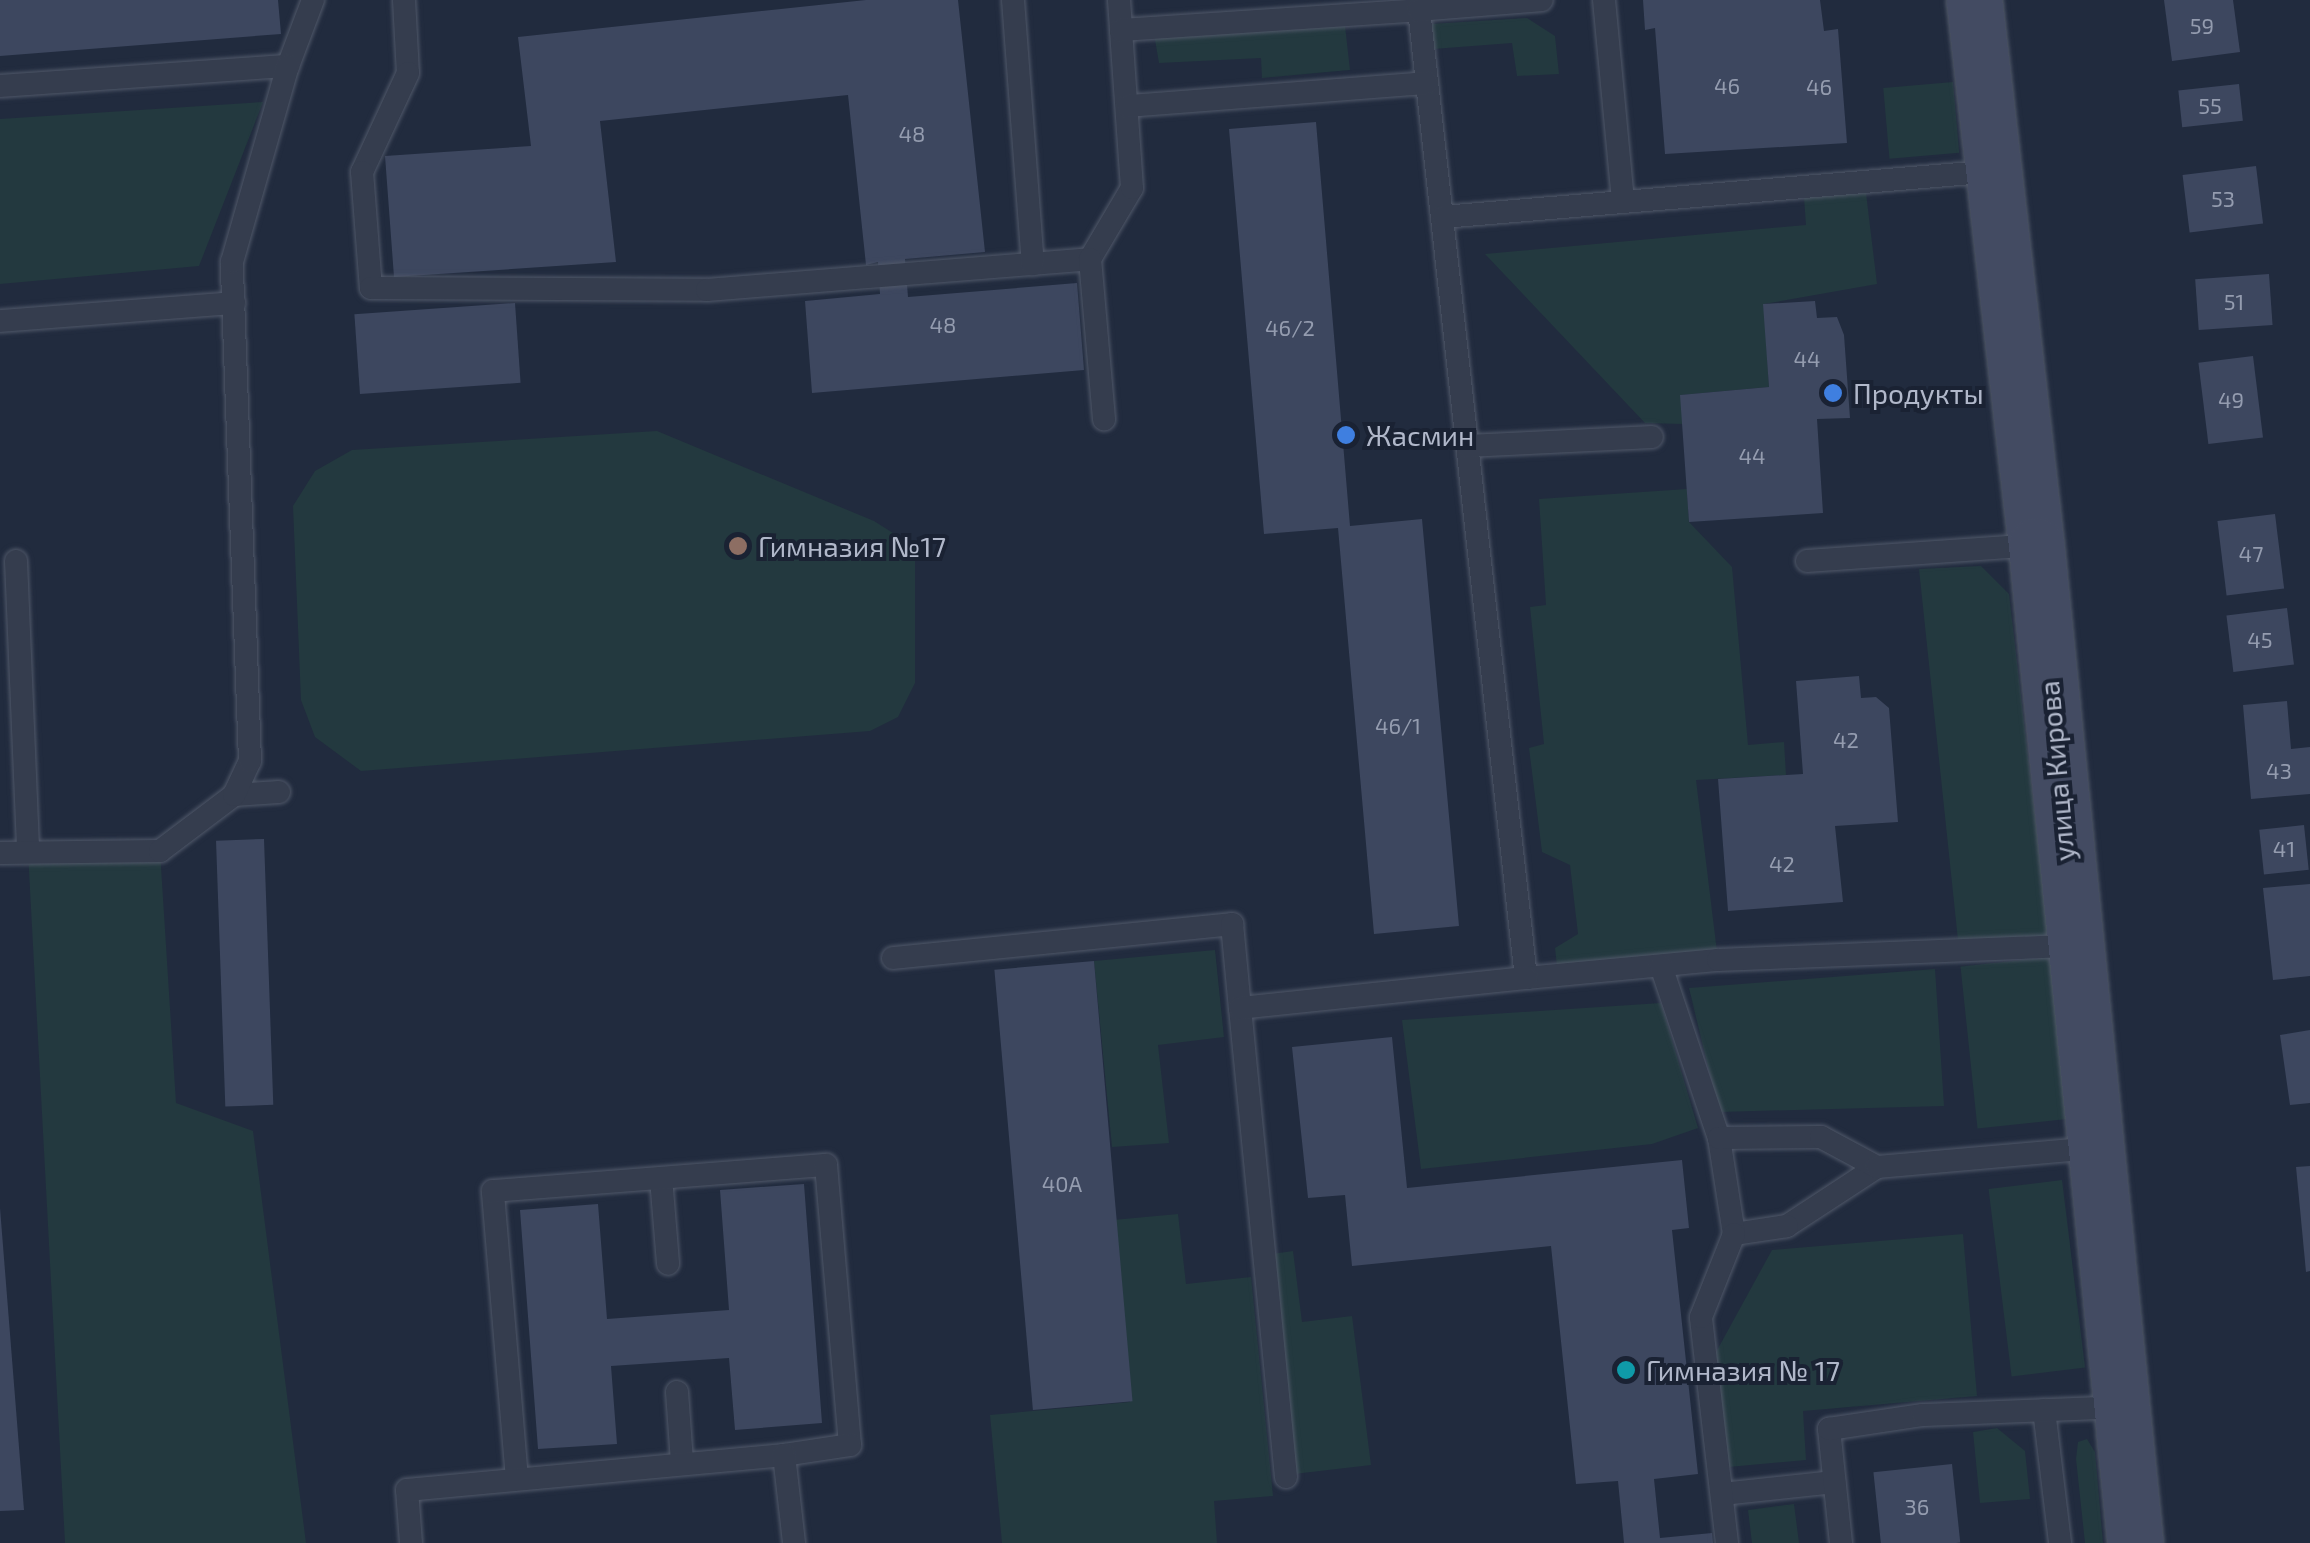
<!DOCTYPE html>
<html>
<head>
<meta charset="utf-8">
<style>
  body { margin:0 }
  #map { position:relative; width:2310px; height:1543px; overflow:hidden; background:#212b3e; font-family:"Exo 2",sans-serif }
  div>[style] { position:absolute }
  .green>* { inset:0; background:#23393f; transform-origin:0 0 }
  .building>* { inset:0; background:#3d475f; transform-origin:0 0 }
  .roads { filter:drop-shadow(0 0 2px #505869) drop-shadow(0 0 2px #505869) }
  .lane>* { height:22px; margin:-11px; padding:0 11px; transform-origin:11px; border-radius:11px; background:#353d4e }
  .secondary>* { height:55px; margin:-27.5px; padding:0 27.5px; transform-origin:27.5px; border-radius:27.5px; background:#434b62 }
  .dots>* { width:28px; height:28px; translate:-50% -50%; box-sizing:border-box; border:5px solid #1a2233; border-radius:50% }
  span { translate:-50% -50%; white-space:nowrap; text-align:center; line-height:1.15; -webkit-text-stroke:8px #1a2233; paint-order:stroke }
  .number-label { font-size:22px; color:#949caf }
  .number-label span { -webkit-text-stroke-width:0 }
  .poi-label { font-size:28px; color:#b1b8ca }
  .left { translate:0 -50%; text-align:left }
  .street-label { font-size:28px; color:#b1b8ca }
</style>
</head>
<body>
<div id="map">
  <div class="green">
    <div style="clip-path:polygon(1344px 17px,1350px 70px,1262px 78px,1261px 58px,1159px 63px,1153px 28px)"></div>
    <div style="clip-path:polygon(1527px 18px,1555px 36px,1559px 74px,1517px 76px,1512px 43px,1433px 49px,1431px 24px)"></div>
    <div style="left:1953px;top:82px;width:71px;height:70px;rotate:85deg"></div>
    <div style="clip-path:polygon(263px 102px,199px 266px,0 284px,0 119px)"></div>
    <div style="clip-path:polygon(1866px 193px,1877px 284px,1764px 304px,1769px 387px,1681px 395px,1683px 424px,1645px 423px,1485px 254px,1806px 225px,1804px 197px)"></div>
    <div style="clip-path:polygon(657px 431px,874px 521px,915px 547px,915px 683px,898px 717px,870px 731px,361px 771px,315px 737px,301px 700px,293px 506px,315px 471px,352px 450px)"></div>
    <div style="clip-path:polygon(1687px 489px,1689px 522px,1732px 567px,1748px 745px,1784px 742px,1786px 775px,1696px 780px,1718px 960px,1558px 975px,1555px 948px,1578px 934px,1570px 865px,1542px 852px,1529px 748px,1544px 744px,1530px 607px,1546px 605px,1539px 499px)"></div>
    <div style="clip-path:polygon(1981px 566px,2009px 594px,2049px 936px,1958px 940px,1919px 569px)"></div>
    <div style="clip-path:polygon(160px 851px,176px 1103px,253px 1131px,306px 1543px,65px 1543px,28px 852px)"></div>
    <div style="clip-path:polygon(1215px 950px,1224px 1037px,1158px 1045px,1169px 1143px,1112px 1147px,1094px 961px)"></div>
    <div style="left:2050px;top:957px;width:163px;height:90px;rotate:84deg"></div>
    <div style="clip-path:polygon(1935px 969px,1944px 1106px,1719px 1112px,1689px 988px)"></div>
    <div style="clip-path:polygon(1661px 1003px,1698px 1128px,1652px 1144px,1421px 1169px,1402px 1020px)"></div>
    <div style="left:2062px;top:1180px;width:189px;height:74px;rotate:83deg"></div>
    <div style="clip-path:polygon(1178px 1214px,1186px 1284px,1251px 1277px,1273px 1496px,1214px 1501px,1217px 1543px,1002px 1543px,990px 1415px,1130px 1402px,1113px 1220px)"></div>
    <div style="clip-path:polygon(1963px 1234px,1977px 1396px,1803px 1411px,1806px 1460px,1718px 1468px,1709px 1365px,1772px 1250px)"></div>
    <div style="clip-path:polygon(1293px 1251px,1302px 1322px,1352px 1316px,1371px 1465px,1294px 1474px,1265px 1255px)"></div>
    <div style="clip-path:polygon(1997px 1428px,2025px 1451px,2030px 1499px,1980px 1503px,1973px 1432px)"></div>
    <div style="clip-path:polygon(2087px 1439px,2095px 1452px,2103px 1543px,2085px 1543px,2076px 1459px,2078px 1442px)"></div>
    <div style="clip-path:polygon(1794px 1504px,1799px 1543px,1752px 1543px,1748px 1510px)"></div>
  </div>
  <div class="building">
    <div style="clip-path:polygon(0 0,278px 0,281px 34px,0 56px)"></div>
    <div style="clip-path:polygon(866px 0,958px 0,985px 252px,905px 259px,908px 297px,1077px 283px,1084px 370px,812px 393px,805px 301px,880px 294px,878px 262px,866px 265px,848px 95px,600px 121px,616px 262px,394px 277px,385px 156px,531px 146px,518px 37px)"></div>
    <div style="clip-path:polygon(1643px 0,1820px 0,1824px 31px,1838px 29px,1847px 143px,1665px 154px,1655px 28px,1645px 30px)"></div>
    <div style="clip-path:polygon(2164px 0,2233px 0,2240px 52px,2172px 61px)"></div>
    <div style="left:2239px;top:84px;width:37px;height:61px;rotate:84deg"></div>
    <div style="clip-path:polygon(1316px 122px,1350px 526px,1422px 519px,1459px 926px,1374px 934px,1338px 528px,1264px 534px,1229px 129px)"></div>
    <div style="left:2256px;top:166px;width:58px;height:74px;rotate:83deg"></div>
    <div style="left:2269px;top:274px;width:51px;height:74px;rotate:86deg"></div>
    <div style="clip-path:polygon(1815px 301px,1817px 318px,1837px 317px,1844px 335px,1850px 418px,1817px 419px,1823px 513px,1689px 522px,1680px 395px,1769px 387px,1763px 304px)"></div>
    <div style="left:515px;top:303px;width:80px;height:161px;rotate:86deg"></div>
    <div style="left:2253px;top:356px;width:82px;height:55px;rotate:83deg"></div>
    <div style="left:2275px;top:514px;width:75px;height:58px;rotate:83deg"></div>
    <div style="left:2287px;top:608px;width:57px;height:61px;rotate:83deg"></div>
    <div style="clip-path:polygon(1859px 676px,1861px 698px,1876px 697px,1889px 708px,1898px 822px,1835px 826px,1843px 902px,1728px 911px,1718px 779px,1803px 774px,1796px 681px)"></div>
    <div style="clip-path:polygon(2287px 701px,2291px 749px,2310px 747px,2310px 794px,2251px 799px,2243px 705px)"></div>
    <div style="left:2304px;top:825px;width:45px;height:45px;rotate:84deg"></div>
    <div style="left:264px;top:839px;width:266px;height:48px;rotate:88deg"></div>
    <div style="clip-path:polygon(2310px 884px,2310px 976px,2273px 980px,2263px 888px)"></div>
    <div style="left:1094px;top:961px;width:442px;height:100px;rotate:85deg"></div>
    <div style="clip-path:polygon(2310px 1030px,2310px 1103px,2290px 1105px,2280px 1035px)"></div>
    <div style="clip-path:polygon(1392px 1037px,1407px 1188px,1682px 1160px,1689px 1228px,1672px 1230px,1698px 1474px,1654px 1479px,1660px 1538px,1712px 1533px,1713px 1543px,1624px 1543px,1618px 1481px,1576px 1484px,1551px 1246px,1352px 1266px,1345px 1195px,1308px 1198px,1292px 1047px)"></div>
    <div style="clip-path:polygon(2310px 1166px,2310px 1271px,2306px 1272px,2296px 1167px)"></div>
    <div style="clip-path:polygon(804px 1184px,822px 1423px,735px 1430px,729px 1358px,611px 1366px,617px 1444px,538px 1449px,520px 1210px,598px 1204px,607px 1319px,729px 1310px,720px 1190px)"></div>
    <div style="clip-path:polygon(0 1208px,24px 1510px,0 1511px)"></div>
    <div style="left:1952px;top:1464px;width:79px;height:79px;rotate:84deg"></div>
  </div>
  <div class="roads">
    <div class="lane">
      <div style="left:404px;top:0;width:73px;rotate:86.9deg"></div>
      <div style="left:408px;top:73px;width:109px;rotate:114.9deg"></div>
      <div style="left:362px;top:172px;width:116px;rotate:85.6deg"></div>
      <div style="left:371px;top:288px;width:336px;rotate:0.3deg"></div>
      <div style="left:707px;top:290px;width:384px;rotate:-4.6deg"></div>
      <div style="left:1090px;top:259px;width:82px;rotate:-59.4deg"></div>
      <div style="left:1132px;top:188px;width:158px;rotate:-94deg"></div>
      <div style="left:1013px;top:0;width:265px;rotate:85.7deg"></div>
      <div style="left:1119px;top:0;width:30px;rotate:86deg"></div>
      <div style="left:1121px;top:30px;width:299px;rotate:-3.8deg"></div>
      <div style="left:1419px;top:10px;width:974px;rotate:83.69deg"></div>
      <div style="left:1526px;top:978px;width:193px;rotate:-5.4deg"></div>
      <div style="left:1718px;top:960px;width:354px;rotate:-2.3deg"></div>
      <div style="left:1604px;top:0;width:202px;rotate:84.6deg"></div>
      <div style="left:1419px;top:10px;width:123px;rotate:-4.6deg"></div>
      <div style="left:0;top:86px;width:289px;rotate:-4deg"></div>
      <div style="left:288px;top:66px;width:71px;rotate:-69.3deg"></div>
      <div style="left:1128px;top:106px;width:300px;rotate:-4.4deg"></div>
      <div style="left:1443px;top:217px;width:554px;rotate:-4.76deg"></div>
      <div style="left:1090px;top:259px;width:161px;rotate:85deg"></div>
      <div style="left:0;top:321px;width:235px;rotate:-4.4deg"></div>
      <div style="left:1468px;top:446px;width:184px;rotate:-2.8deg"></div>
      <div style="left:16px;top:561px;width:291px;rotate:87.6deg"></div>
      <div style="left:1807px;top:561px;width:230px;rotate:-4deg"></div>
      <div style="left:234px;top:795px;width:45px;rotate:-3.8deg"></div>
      <div style="left:0;top:853px;width:160px;rotate:-0.7deg"></div>
      <div style="left:160px;top:851px;width:93px;rotate:-37.1deg"></div>
      <div style="left:234px;top:795px;width:38px;rotate:-65deg"></div>
      <div style="left:250px;top:761px;width:499px;rotate:-92.1deg"></div>
      <div style="left:232px;top:262px;width:204px;rotate:-74.1deg"></div>
      <div style="left:893px;top:958px;width:341px;rotate:-5.7deg"></div>
      <div style="left:1232px;top:924px;width:84px;rotate:84.6deg"></div>
      <div style="left:1661px;top:966px;width:182px;rotate:71.4deg"></div>
      <div style="left:1877px;top:1167px;width:108px;rotate:146.8deg"></div>
      <div style="left:1787px;top:1226px;width:54px;rotate:171.4deg"></div>
      <div style="left:1734px;top:1234px;width:97px;rotate:-98.9deg"></div>
      <div style="left:1719px;top:1138px;width:102px;rotate:-0.6deg"></div>
      <div style="left:1821px;top:1137px;width:64px;rotate:28.2deg"></div>
      <div style="left:1877px;top:1167px;width:217px;rotate:-5deg"></div>
      <div style="left:661px;top:1178px;width:86px;rotate:85.3deg"></div>
      <div style="left:677px;top:1392px;width:70px;rotate:85.9deg"></div>
      <div style="left:2044px;top:1410px;width:134px;rotate:83.1deg"></div>
      <div style="left:1286px;top:1477px;width:471px;rotate:-95.6deg"></div>
      <div style="left:1240px;top:1008px;width:288px;rotate:-6deg"></div>
      <div style="left:517px;top:1479px;width:289px;rotate:-94.8deg"></div>
      <div style="left:493px;top:1191px;width:334px;rotate:-4.5deg"></div>
      <div style="left:826px;top:1165px;width:281px;rotate:85.1deg"></div>
      <div style="left:850px;top:1445px;width:67px;rotate:171.4deg"></div>
      <div style="left:1722px;top:1494px;width:113px;rotate:-6.1deg"></div>
      <div style="left:411px;top:1543px;width:53px;rotate:-94.3deg"></div>
      <div style="left:407px;top:1490px;width:379px;rotate:-5.3deg"></div>
      <div style="left:784px;top:1455px;width:89px;rotate:83.5deg"></div>
      <div style="left:1727px;top:1543px;width:227px;rotate:-96.6deg"></div>
      <div style="left:1701px;top:1317px;width:89px;rotate:-68.3deg"></div>
      <div style="left:1841px;top:1543px;width:115px;rotate:-96deg"></div>
      <div style="left:1829px;top:1429px;width:95px;rotate:-8.5deg"></div>
      <div style="left:1923px;top:1415px;width:197px;rotate:-2.3deg"></div>
    </div>
    <div class="secondary">
      <div style="left:1974px;top:0;width:549px;rotate:83.51deg"></div>
      <div style="left:2036px;top:545px;width:1003px;rotate:84.33deg"></div>
    </div>
  </div>
  <div class="dots">
    <div style="left:1833px;top:393px;background:#3f7fe0"></div>
    <div style="left:1346px;top:435px;background:#3f7fe0"></div>
    <div style="left:738px;top:546px;background:#8d6e63"></div>
    <div style="left:1626px;top:1370px;background:#0f9aa8"></div>
  </div>
  <div class="number-label">
    <span style="left:2202px;top:26px">59</span>
    <span style="left:1727px;top:86px">46</span>
    <span style="left:1819px;top:87px">46</span>
    <span style="left:2210px;top:106px">55</span>
    <span style="left:912px;top:134px">48</span>
    <span style="left:2223px;top:199px">53</span>
    <span style="left:2234px;top:302px">51</span>
    <span style="left:943px;top:325px">48</span>
    <span style="left:1290px;top:328px">46/2</span>
    <span style="left:1807px;top:359px">44</span>
    <span style="left:2231px;top:400px">49</span>
    <span style="left:1752px;top:456px">44</span>
    <span style="left:2251px;top:554px">47</span>
    <span style="left:2260px;top:640px">45</span>
    <span style="left:1398px;top:726px">46/1</span>
    <span style="left:1846px;top:740px">42</span>
    <span style="left:2279px;top:771px">43</span>
    <span style="left:2284px;top:849px">41</span>
    <span style="left:1782px;top:864px">42</span>
    <span style="left:1062px;top:1184px">40А</span>
    <span style="left:1917px;top:1507px">36</span>
  </div>
  <div class="poi-label">
    <span class="left" style="left:1853px;top:393px">Продукты</span>
    <span class="left" style="left:1366px;top:435px">Жасмин</span>
    <span class="left" style="left:758px;top:546px">Гимназия №17</span>
    <span class="left" style="left:1646px;top:1370px">Гимназия № 17</span>
  </div>
  <div class="street-label">
    <span style="left:2056px;top:771px;rotate:-95deg">улица Кирова</span>
  </div>
</div>
</body>
</html>
